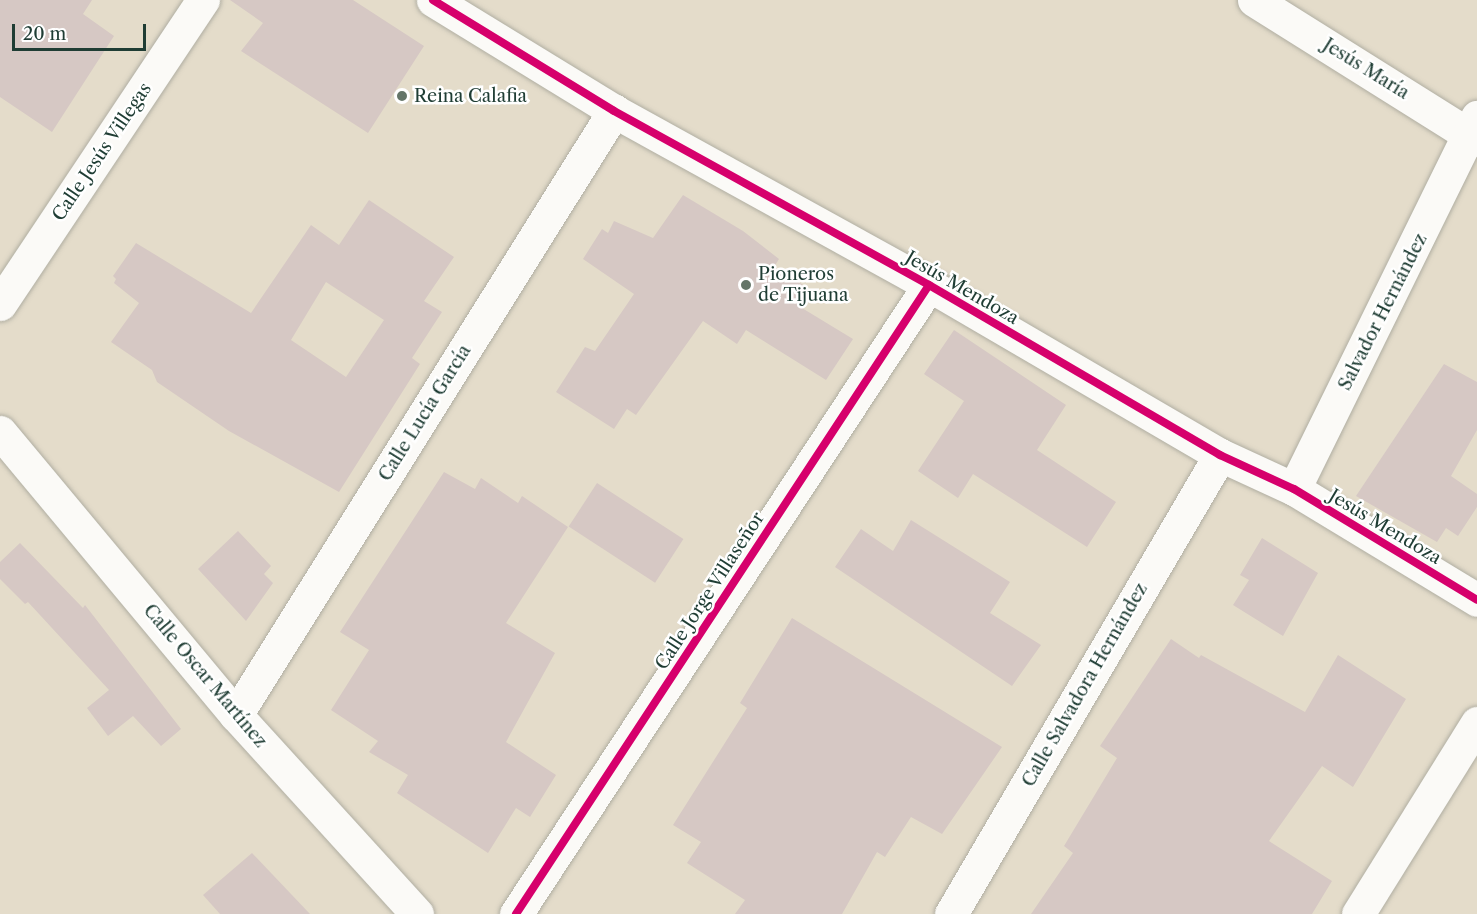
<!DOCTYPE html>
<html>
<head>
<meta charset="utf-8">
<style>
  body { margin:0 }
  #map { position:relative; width:1477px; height:914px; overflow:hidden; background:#e4dcca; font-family:"Libre Caslon Text",serif }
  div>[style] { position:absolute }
  .building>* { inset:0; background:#d6c8c4; transform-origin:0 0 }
  .roads { filter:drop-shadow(0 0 2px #b0aea2) drop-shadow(0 0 2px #b0aea2) }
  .minor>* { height:33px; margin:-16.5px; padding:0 16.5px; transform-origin:16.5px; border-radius:16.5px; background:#fbfaf7 }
  .cycleway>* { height:8px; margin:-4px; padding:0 4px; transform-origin:4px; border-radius:4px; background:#d6006c }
  .dots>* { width:16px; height:16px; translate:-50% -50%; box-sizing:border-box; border:3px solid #fff; border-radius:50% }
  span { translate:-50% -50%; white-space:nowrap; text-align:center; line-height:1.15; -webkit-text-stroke:5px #fff; paint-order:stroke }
  .street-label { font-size:18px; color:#1f3d34 }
  .poi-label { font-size:18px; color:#1f3d34 }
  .left { translate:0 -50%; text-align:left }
  .scale { position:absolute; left:12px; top:24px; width:134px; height:27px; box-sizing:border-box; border:3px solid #1f3d34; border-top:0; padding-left:8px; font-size:18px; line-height:21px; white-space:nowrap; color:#1f3d34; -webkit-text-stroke:4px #fff; paint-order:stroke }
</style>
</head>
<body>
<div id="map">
  <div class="building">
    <div style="clip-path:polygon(0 0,92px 0,83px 14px,114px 36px,52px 132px,0 97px)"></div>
    <div style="clip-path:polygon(230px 0,353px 0,424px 46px,368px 133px,241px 51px,263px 23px)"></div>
    <div style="clip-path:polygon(683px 195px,743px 231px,779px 259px,774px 267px,808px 288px,797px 305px,853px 339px,826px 380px,746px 330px,737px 344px,703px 321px,636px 415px,627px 409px,614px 429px,556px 392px,585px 347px,595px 351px,634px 294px,583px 259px,602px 229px,608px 233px,614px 221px,653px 238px)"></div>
    <div style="clip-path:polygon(evenodd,369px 200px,454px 257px,424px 301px,442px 312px,412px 358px,420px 364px,339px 492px,229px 431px,157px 382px,152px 370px,111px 342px,139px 303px,114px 283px,116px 279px,113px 276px,136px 243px,251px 313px,311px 225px,339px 245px,369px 200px,326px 282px,384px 320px,346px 377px,291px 340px,326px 282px)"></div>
    <div style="clip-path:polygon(954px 330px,1066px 405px,1037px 450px,1116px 502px,1087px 547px,973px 474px,958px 498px,918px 471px,964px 401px,924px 374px)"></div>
    <div style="clip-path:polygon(1444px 364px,1477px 382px,1477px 430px,1451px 476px,1477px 494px,1477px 507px,1458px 536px,1446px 528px,1437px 542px,1356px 496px)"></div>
    <div style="clip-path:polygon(444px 472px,475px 489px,481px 478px,518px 503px,522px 496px,568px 527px,506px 623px,555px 653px,506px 742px,556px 775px,530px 817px,516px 808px,488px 853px,397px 793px,408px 775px,369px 752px,378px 741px,331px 710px,369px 650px,340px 632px)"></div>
    <div style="left:597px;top:483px;width:103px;height:52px;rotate:33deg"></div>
    <div style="clip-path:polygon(911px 520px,1010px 582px,990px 613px,1041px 645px,1012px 686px,835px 567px,861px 529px,893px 551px)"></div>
    <div style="clip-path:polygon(238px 531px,271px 566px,264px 574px,273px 583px,246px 621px,198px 569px)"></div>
    <div style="clip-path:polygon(1262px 538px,1318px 573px,1283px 636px,1233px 605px,1249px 580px,1240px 575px)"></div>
    <div style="clip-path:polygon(20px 543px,83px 608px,85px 605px,181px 729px,161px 746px,133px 716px,108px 736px,87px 708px,109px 690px,28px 602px,25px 604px,0 579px,0 562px)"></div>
    <div style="clip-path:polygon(792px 618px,1002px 747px,942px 834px,911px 817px,885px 857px,877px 852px,842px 914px,735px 914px,745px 900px,687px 863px,701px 842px,673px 825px,747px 708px,740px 703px)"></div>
    <div style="clip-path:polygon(1171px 639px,1199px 658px,1201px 655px,1305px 712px,1338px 655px,1406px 699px,1353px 787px,1322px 766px,1269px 841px,1332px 881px,1312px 914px,1031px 914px,1073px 853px,1064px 846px,1117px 758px,1100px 746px)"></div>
    <div style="clip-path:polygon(252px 853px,310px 914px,220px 914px,203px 895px)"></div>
  </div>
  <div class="roads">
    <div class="minor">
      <div style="left:433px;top:0;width:212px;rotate:31.5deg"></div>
      <div style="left:614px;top:111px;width:360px;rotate:28.9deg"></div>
      <div style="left:929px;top:285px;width:337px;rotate:30.3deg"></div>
      <div style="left:1220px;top:455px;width:81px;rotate:24.7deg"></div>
      <div style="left:1294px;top:489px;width:214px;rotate:31.2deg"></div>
      <div style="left:1254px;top:0;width:263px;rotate:32.1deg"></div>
      <div style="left:0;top:304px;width:366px;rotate:-56.3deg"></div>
      <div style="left:0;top:432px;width:368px;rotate:50.2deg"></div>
      <div style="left:236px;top:715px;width:269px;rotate:47.7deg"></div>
      <div style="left:1294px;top:489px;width:415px;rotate:-63.8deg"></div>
      <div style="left:236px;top:715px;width:713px;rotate:-57.96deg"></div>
      <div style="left:516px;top:914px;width:752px;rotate:-56.71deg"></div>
      <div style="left:951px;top:914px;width:532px;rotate:-59.63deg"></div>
      <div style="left:1358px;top:914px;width:225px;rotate:-58.1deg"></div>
    </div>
  </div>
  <div class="cycleway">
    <div style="left:433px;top:0;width:212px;rotate:31.5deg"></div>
    <div style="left:614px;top:111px;width:360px;rotate:28.9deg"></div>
    <div style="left:929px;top:285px;width:337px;rotate:30.3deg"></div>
    <div style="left:1220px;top:455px;width:81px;rotate:24.7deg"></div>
    <div style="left:1294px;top:489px;width:214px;rotate:31.2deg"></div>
    <div style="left:516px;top:914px;width:752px;rotate:-56.71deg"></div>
  </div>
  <div class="dots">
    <div style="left:402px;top:96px;background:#647568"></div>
    <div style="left:746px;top:285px;background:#647568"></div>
  </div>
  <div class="street-label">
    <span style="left:1366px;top:69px;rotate:32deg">Jesús María</span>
    <span style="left:102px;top:152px;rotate:-56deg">Calle Jesús Villegas</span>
    <span style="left:962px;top:288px;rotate:30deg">Jesús Mendoza</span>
    <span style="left:1383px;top:312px;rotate:-63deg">Salvador Hernández</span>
    <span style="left:425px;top:413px;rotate:-58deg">Calle Lucía García</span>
    <span style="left:1385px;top:527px;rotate:31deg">Jesús Mendoza</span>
    <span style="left:710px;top:591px;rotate:-57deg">Calle Jorge Villaseñor</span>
    <span style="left:205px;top:676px;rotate:50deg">Calle Oscar Martínez</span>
    <span style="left:1085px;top:685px;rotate:-60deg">Calle Salvadora Hernández</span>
  </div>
  <div class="poi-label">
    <span class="left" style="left:414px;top:96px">Reina Calafia</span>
    <span class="left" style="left:758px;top:285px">Pioneros<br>de Tijuana</span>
  </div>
  <div class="scale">20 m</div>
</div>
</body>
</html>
